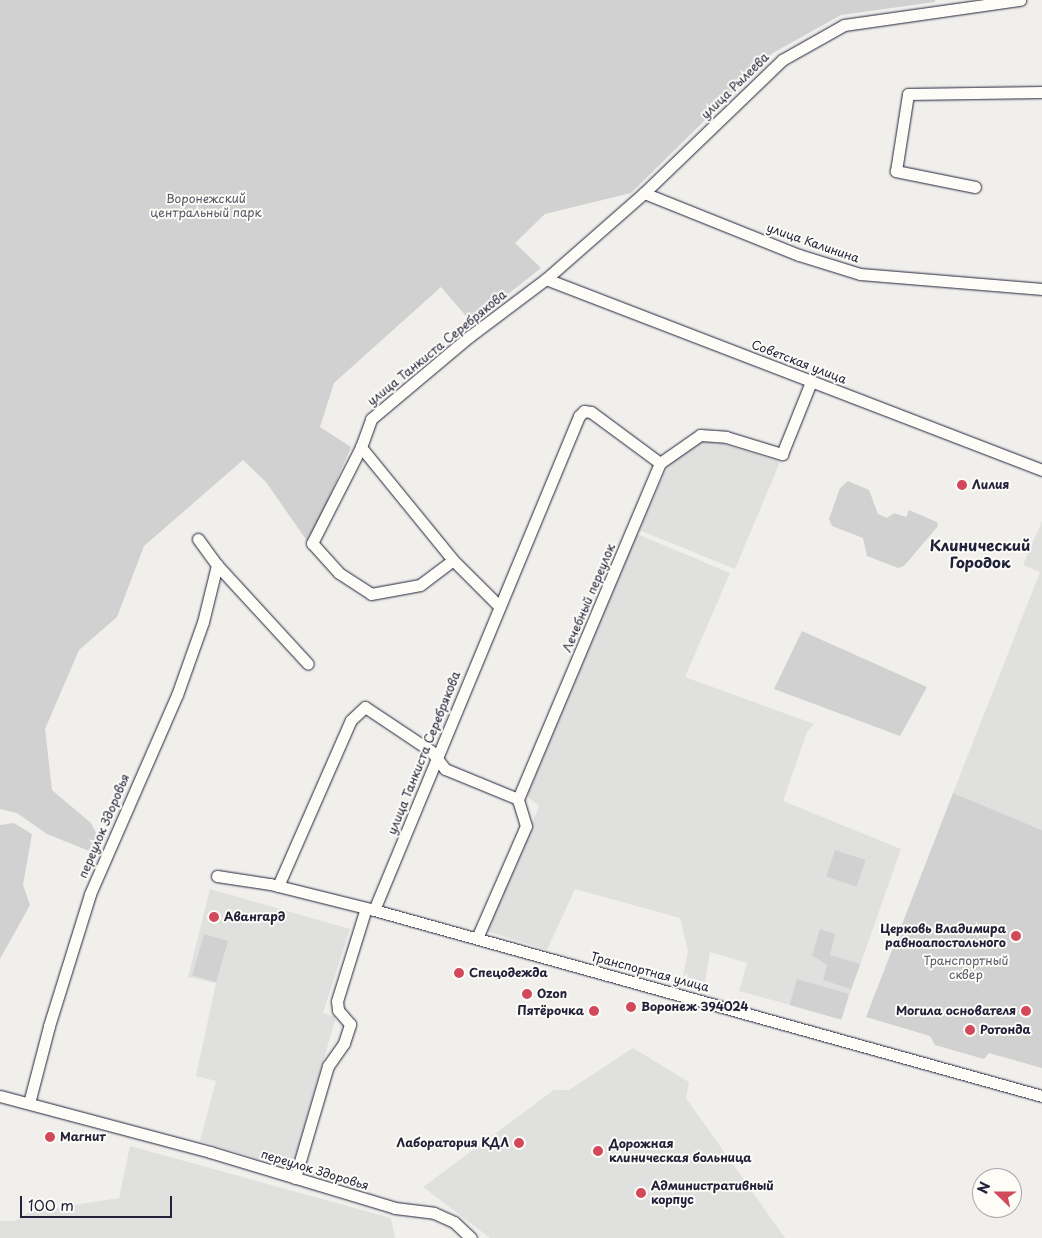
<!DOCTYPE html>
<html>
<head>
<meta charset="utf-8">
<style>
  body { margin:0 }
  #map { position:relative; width:1042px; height:1238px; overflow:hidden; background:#f0efec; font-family:"Playpen Sans",sans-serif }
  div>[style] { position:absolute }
  .built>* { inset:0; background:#e0e0df }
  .green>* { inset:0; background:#d2d1d1; transform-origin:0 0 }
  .roads { filter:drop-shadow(0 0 1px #22223b) drop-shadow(0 0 1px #22223b) }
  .minor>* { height:11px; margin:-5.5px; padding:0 5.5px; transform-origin:5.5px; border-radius:5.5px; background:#fdfcf7 }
  .dots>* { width:14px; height:14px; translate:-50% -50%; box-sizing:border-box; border:2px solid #fdfcf7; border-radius:50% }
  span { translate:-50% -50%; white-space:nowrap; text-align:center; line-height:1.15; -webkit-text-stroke:4px #fdfcf7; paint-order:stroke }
  .street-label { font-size:12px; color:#22223b }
  .park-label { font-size:12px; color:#575768 }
  .poi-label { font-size:12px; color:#22223b; font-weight:700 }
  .left { translate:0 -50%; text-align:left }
  .right { translate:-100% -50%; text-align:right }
  .quarter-label { font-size:15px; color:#22223b; font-weight:700 }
  .north { position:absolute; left:972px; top:1168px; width:50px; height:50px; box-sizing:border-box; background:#fdfcf7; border:1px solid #a5a5ac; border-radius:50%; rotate:292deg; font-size:14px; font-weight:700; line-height:20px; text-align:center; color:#22223b }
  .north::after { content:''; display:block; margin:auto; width:18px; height:22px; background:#d1495b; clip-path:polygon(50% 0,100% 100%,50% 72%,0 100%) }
  .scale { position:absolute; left:20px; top:1196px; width:152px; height:22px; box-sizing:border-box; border:2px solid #22223b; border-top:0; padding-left:6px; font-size:15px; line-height:18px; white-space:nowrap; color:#22223b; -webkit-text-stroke:4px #fdfcf7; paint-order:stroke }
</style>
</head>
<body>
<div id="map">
  <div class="built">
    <div style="clip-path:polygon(705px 438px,780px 462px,735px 569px,639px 530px,669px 463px)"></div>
    <div style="clip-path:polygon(1042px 521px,1042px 830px,953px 793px,1040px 572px,1023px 565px)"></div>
    <div style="clip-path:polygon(637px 534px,730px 573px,685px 677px,814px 724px,807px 732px,783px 801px,901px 849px,841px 1019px,739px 991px,747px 963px,710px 952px,705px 982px,683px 976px,688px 951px,680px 918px,575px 889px,547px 950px,487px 931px,539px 806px,527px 796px)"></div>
    <div style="clip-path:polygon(210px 889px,350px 929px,323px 1013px,336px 1017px,292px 1169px,200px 1141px,216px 1081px,196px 1076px,216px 983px,188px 977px)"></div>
    <div style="clip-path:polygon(633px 1048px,689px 1082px,686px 1098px,785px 1238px,490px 1238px,423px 1187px,554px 1090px,569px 1090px)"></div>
    <div style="clip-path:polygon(130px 1146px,391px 1218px,395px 1238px,0 1238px,0 1221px,15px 1221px,30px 1212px,119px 1198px)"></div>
  </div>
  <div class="green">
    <div style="clip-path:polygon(0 0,935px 0,935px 2px,841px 15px,773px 53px,631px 193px,545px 214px,515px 243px,541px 268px,472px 323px,441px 287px,334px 383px,320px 427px,351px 447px,323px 512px,307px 541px,266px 482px,243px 460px,144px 546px,117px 617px,79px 650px,45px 729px,52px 790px,91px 823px,98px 837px,89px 851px,47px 834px,17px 813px,0 809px)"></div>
    <div style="clip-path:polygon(848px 481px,869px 490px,878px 514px,887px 518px,894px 513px,906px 517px,909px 510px,937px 522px,938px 526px,904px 566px,898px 568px,867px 556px,863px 538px,832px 526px,829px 519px,840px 488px)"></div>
    <div style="clip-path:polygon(802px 631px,927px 687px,900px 736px,774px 689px)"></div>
    <div style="clip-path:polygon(953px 793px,1042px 830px,1042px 1068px,989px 1053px,984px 1059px,935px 1045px,930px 1036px,866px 1017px)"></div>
    <div style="clip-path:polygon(14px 823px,32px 834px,23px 885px,30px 905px,0 959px,0 825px)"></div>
    <div style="left:835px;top:850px;width:32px;height:28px;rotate:18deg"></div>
    <div style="clip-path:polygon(820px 929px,835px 934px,830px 955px,860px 964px,851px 989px,823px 980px,827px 965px,812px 955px)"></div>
    <div style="left:204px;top:934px;width:25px;height:43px;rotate:16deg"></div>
    <div style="left:797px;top:979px;width:54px;height:27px;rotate:16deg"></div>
  </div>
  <div class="roads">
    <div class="minor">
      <div style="left:975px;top:187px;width:81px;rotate:-168.6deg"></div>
      <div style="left:896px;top:171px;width:78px;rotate:-81.1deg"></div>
      <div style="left:908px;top:94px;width:134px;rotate:-0.9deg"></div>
      <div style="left:644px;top:193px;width:167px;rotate:21.8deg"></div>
      <div style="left:799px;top:255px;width:64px;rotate:17.3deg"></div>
      <div style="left:860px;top:274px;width:183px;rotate:4.7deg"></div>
      <div style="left:546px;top:279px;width:532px;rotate:21.06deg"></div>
      <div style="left:361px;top:447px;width:108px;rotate:117deg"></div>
      <div style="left:312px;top:543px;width:40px;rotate:48deg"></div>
      <div style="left:339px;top:573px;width:38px;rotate:33deg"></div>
      <div style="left:371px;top:594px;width:50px;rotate:-10.4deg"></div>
      <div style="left:420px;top:585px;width:41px;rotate:-37.1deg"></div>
      <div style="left:198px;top:539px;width:32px;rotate:54deg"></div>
      <div style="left:499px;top:606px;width:65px;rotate:-135deg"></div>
      <div style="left:453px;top:560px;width:146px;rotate:-129.2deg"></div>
      <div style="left:361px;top:447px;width:30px;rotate:-70deg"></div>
      <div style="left:371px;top:419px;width:129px;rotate:-40deg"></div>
      <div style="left:470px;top:336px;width:95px;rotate:-36.9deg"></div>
      <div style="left:546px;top:279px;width:130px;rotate:-41.3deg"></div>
      <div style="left:644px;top:193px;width:192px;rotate:-43.9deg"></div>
      <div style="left:782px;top:60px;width:71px;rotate:-29.4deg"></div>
      <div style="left:844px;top:25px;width:178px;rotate:-8.1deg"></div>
      <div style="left:217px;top:876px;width:54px;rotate:8.6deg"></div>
      <div style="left:270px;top:884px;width:107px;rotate:14deg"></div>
      <div style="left:374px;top:910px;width:693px;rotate:15.56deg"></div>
      <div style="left:278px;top:886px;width:181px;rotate:-66.3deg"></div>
      <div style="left:351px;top:720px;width:19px;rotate:-43deg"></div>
      <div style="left:365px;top:707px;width:79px;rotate:33.7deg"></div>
      <div style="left:431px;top:751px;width:23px;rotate:52deg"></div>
      <div style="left:445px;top:769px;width:79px;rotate:22.3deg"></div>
      <div style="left:374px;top:910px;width:535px;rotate:-67.46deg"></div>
      <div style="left:579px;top:416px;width:7px;rotate:-45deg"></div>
      <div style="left:584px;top:411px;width:7px;rotate:8deg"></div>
      <div style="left:591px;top:412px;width:86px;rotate:36.5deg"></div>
      <div style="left:477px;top:938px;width:122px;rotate:-66.4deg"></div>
      <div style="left:526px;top:826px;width:28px;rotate:-107deg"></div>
      <div style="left:518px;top:799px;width:365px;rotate:-67.1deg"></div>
      <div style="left:660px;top:463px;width:49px;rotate:-35deg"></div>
      <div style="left:700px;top:435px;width:26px;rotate:4deg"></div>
      <div style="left:726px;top:437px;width:59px;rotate:16.9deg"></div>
      <div style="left:782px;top:454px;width:78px;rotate:-68.1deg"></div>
      <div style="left:0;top:1096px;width:217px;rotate:14.9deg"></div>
      <div style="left:210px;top:1152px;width:193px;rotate:16.8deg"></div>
      <div style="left:395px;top:1208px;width:39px;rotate:7deg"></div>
      <div style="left:434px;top:1213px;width:22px;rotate:24deg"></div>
      <div style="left:454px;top:1222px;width:23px;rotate:43deg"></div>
      <div style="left:29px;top:1103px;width:80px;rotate:-75.4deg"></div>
      <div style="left:49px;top:1026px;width:138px;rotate:-72.7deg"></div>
      <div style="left:90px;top:894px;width:217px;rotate:-66.4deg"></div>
      <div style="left:177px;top:695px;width:77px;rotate:-70.4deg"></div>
      <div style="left:203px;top:622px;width:59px;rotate:-76.2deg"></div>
      <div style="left:217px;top:565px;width:134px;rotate:47.4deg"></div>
      <div style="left:295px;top:1178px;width:117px;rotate:-73.6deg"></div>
      <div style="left:328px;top:1066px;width:28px;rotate:-55deg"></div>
      <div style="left:344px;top:1043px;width:20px;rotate:-72deg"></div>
      <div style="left:350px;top:1024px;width:18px;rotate:-131deg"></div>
      <div style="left:338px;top:1010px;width:9px;rotate:-96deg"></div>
      <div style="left:337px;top:1001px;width:97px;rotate:-72.7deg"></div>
    </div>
  </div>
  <div class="dots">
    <div style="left:962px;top:485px;background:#d1495b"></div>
    <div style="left:214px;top:917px;background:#d1495b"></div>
    <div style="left:1016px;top:936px;background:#d1495b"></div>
    <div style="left:459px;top:973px;background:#d1495b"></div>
    <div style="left:527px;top:994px;background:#d1495b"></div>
    <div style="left:631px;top:1007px;background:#d1495b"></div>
    <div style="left:594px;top:1011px;background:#d1495b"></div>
    <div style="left:1026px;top:1011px;background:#d1495b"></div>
    <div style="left:970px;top:1030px;background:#d1495b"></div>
    <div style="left:50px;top:1137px;background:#d1495b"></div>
    <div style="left:519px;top:1143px;background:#d1495b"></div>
    <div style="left:598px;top:1151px;background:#d1495b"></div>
    <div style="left:641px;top:1193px;background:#d1495b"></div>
  </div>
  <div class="street-label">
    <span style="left:735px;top:86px;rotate:-44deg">улица Рылеева</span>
    <span style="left:813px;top:243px;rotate:19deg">улица Калинина</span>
    <span style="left:437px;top:348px;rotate:-39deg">улица Танкиста Серебрякова</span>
    <span style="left:799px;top:362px;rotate:21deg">Советская улица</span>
    <span style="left:589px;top:598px;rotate:-67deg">Лечебный переулок</span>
    <span style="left:424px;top:753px;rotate:-68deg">улица Танкиста Серебрякова</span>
    <span style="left:104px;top:826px;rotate:-67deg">переулок Здоровья</span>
    <span style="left:650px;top:972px;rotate:15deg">Транспортная улица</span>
    <span style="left:315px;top:1170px;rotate:17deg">переулок Здоровья</span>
  </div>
  <div class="park-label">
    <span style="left:206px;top:206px">Воронежский<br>центральный парк</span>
    <span style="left:966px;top:968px">Транспортный<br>сквер</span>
  </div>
  <div class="poi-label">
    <span class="left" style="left:972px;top:485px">Лилия</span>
    <span class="left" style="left:224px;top:917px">Авангард</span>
    <span class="right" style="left:1006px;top:936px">Церковь Владимира<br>равноапостольного</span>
    <span class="left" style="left:469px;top:973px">Спецодежда</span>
    <span class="left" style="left:537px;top:994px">Ozon</span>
    <span class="left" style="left:641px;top:1007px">Воронеж 394024</span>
    <span class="right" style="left:584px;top:1011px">Пятёрочка</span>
    <span class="right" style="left:1016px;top:1011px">Могила основателя</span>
    <span class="left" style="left:980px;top:1030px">Ротонда</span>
    <span class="left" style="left:60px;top:1137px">Магнит</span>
    <span class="right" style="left:509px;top:1143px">Лаборатория КДЛ</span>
    <span class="left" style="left:609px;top:1151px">Дорожная<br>клиническая больница</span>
    <span class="left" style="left:651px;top:1193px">Административный<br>корпус</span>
  </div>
  <div class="quarter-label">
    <span style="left:980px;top:553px">Клинический<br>Городок</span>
  </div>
  <div class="north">N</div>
  <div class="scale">100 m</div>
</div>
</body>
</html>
